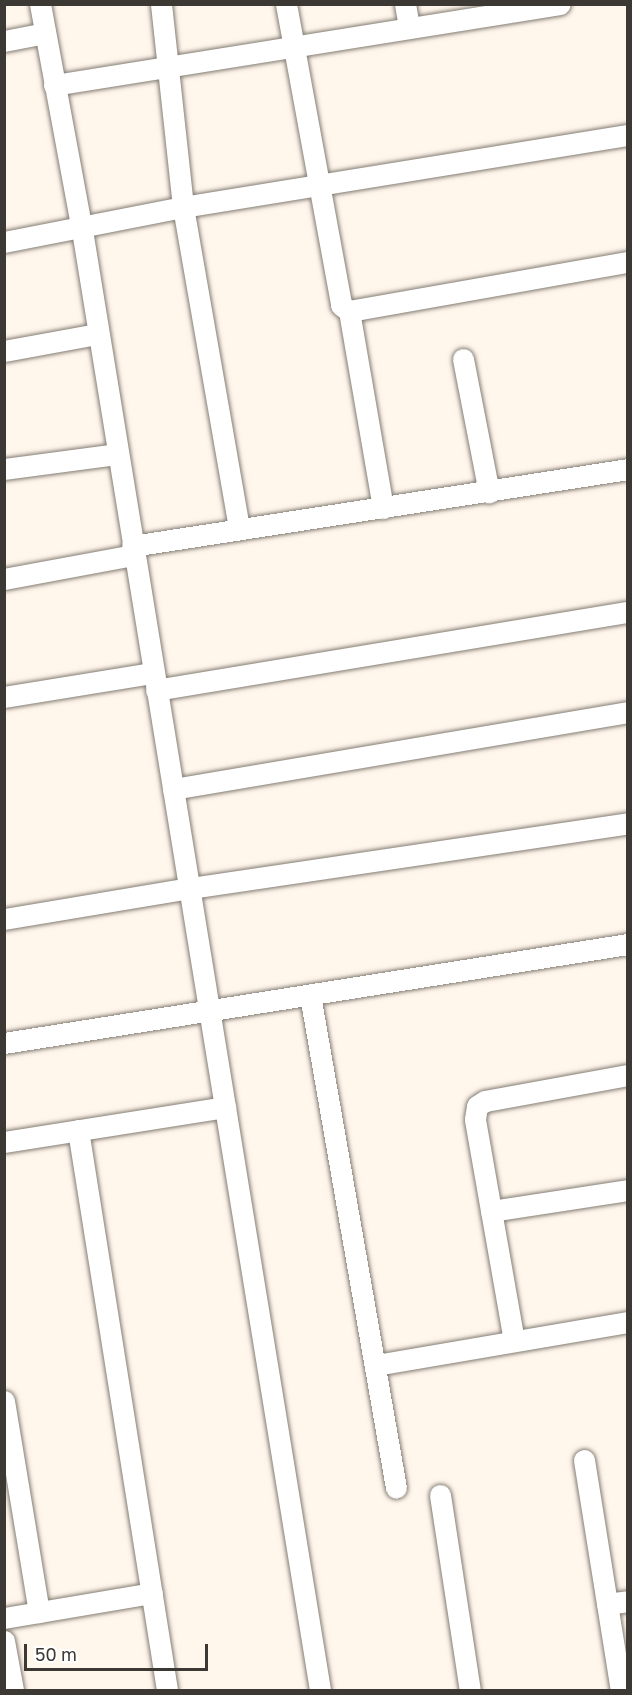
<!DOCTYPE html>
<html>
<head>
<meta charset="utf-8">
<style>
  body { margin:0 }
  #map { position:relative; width:632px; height:1695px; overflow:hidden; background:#fff6ec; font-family:"Golos Text",sans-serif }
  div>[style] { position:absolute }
  .roads { filter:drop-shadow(0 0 2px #847d74) drop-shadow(0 0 2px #847d74) }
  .street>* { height:21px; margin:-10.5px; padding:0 10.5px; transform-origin:10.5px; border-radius:10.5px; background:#fff }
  span { translate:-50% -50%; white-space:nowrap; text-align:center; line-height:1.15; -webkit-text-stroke:4.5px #fff; paint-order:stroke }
  .frame { position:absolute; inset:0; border:6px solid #3c3935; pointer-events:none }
  .scale { position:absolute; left:24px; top:1644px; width:184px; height:27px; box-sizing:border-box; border:3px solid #3c3935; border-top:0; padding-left:8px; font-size:18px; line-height:21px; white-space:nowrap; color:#3c3935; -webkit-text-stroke:4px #fff; paint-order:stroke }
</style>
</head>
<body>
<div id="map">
  <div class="roads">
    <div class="street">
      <div style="left:40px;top:4px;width:230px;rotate:79.5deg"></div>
      <div style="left:82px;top:230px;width:1479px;rotate:80.74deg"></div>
      <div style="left:161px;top:4px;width:204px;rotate:83.8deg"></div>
      <div style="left:183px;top:207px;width:327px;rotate:80.1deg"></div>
      <div style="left:286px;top:4px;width:306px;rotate:79.6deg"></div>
      <div style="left:341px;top:305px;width:10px;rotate:37deg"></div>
      <div style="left:349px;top:311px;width:283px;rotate:-10deg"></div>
      <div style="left:405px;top:4px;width:23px;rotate:80deg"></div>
      <div style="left:4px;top:41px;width:42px;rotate:-11deg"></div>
      <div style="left:54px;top:85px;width:512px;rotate:-9.09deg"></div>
      <div style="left:4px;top:242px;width:182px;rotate:-11.1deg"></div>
      <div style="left:183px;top:207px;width:451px;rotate:-9.2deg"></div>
      <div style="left:349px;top:311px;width:200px;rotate:80.2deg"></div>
      <div style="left:4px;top:351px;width:95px;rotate:-10.4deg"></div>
      <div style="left:463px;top:359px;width:136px;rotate:79deg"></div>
      <div style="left:4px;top:469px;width:114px;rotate:-7.6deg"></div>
      <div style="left:132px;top:546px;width:502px;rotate:-8.82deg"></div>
      <div style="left:4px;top:579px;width:132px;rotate:-10.5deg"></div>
      <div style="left:156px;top:690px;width:478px;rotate:-9.4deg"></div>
      <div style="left:4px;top:697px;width:151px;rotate:-9.2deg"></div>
      <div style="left:173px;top:789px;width:461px;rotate:-9.6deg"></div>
      <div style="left:4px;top:919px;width:189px;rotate:-9.5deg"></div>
      <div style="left:190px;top:888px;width:443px;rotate:-8.4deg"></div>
      <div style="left:310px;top:995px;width:500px;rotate:80.1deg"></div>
      <div style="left:4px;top:1043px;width:632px;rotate:-9.02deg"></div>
      <div style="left:78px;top:1130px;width:567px;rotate:80.97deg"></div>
      <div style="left:4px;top:1142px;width:224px;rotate:-9deg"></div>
      <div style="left:491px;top:1211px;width:139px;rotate:-8.7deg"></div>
      <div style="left:514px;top:1341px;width:225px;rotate:-100deg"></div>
      <div style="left:475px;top:1119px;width:13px;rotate:-81deg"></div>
      <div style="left:477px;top:1106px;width:9px;rotate:-32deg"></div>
      <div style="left:485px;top:1101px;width:145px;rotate:-10.3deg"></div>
      <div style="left:376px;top:1365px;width:256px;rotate:-9.7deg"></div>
      <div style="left:4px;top:1401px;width:214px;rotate:80.6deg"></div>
      <div style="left:584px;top:1460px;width:233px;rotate:80.9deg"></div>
      <div style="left:440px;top:1495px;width:197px;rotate:81.3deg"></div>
      <div style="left:607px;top:1604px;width:21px;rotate:-8deg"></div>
      <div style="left:4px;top:1618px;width:150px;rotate:-9.6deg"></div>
      <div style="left:4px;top:1641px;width:50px;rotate:79.6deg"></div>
    </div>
  </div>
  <div class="frame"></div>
  <div class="scale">50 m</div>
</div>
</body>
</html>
